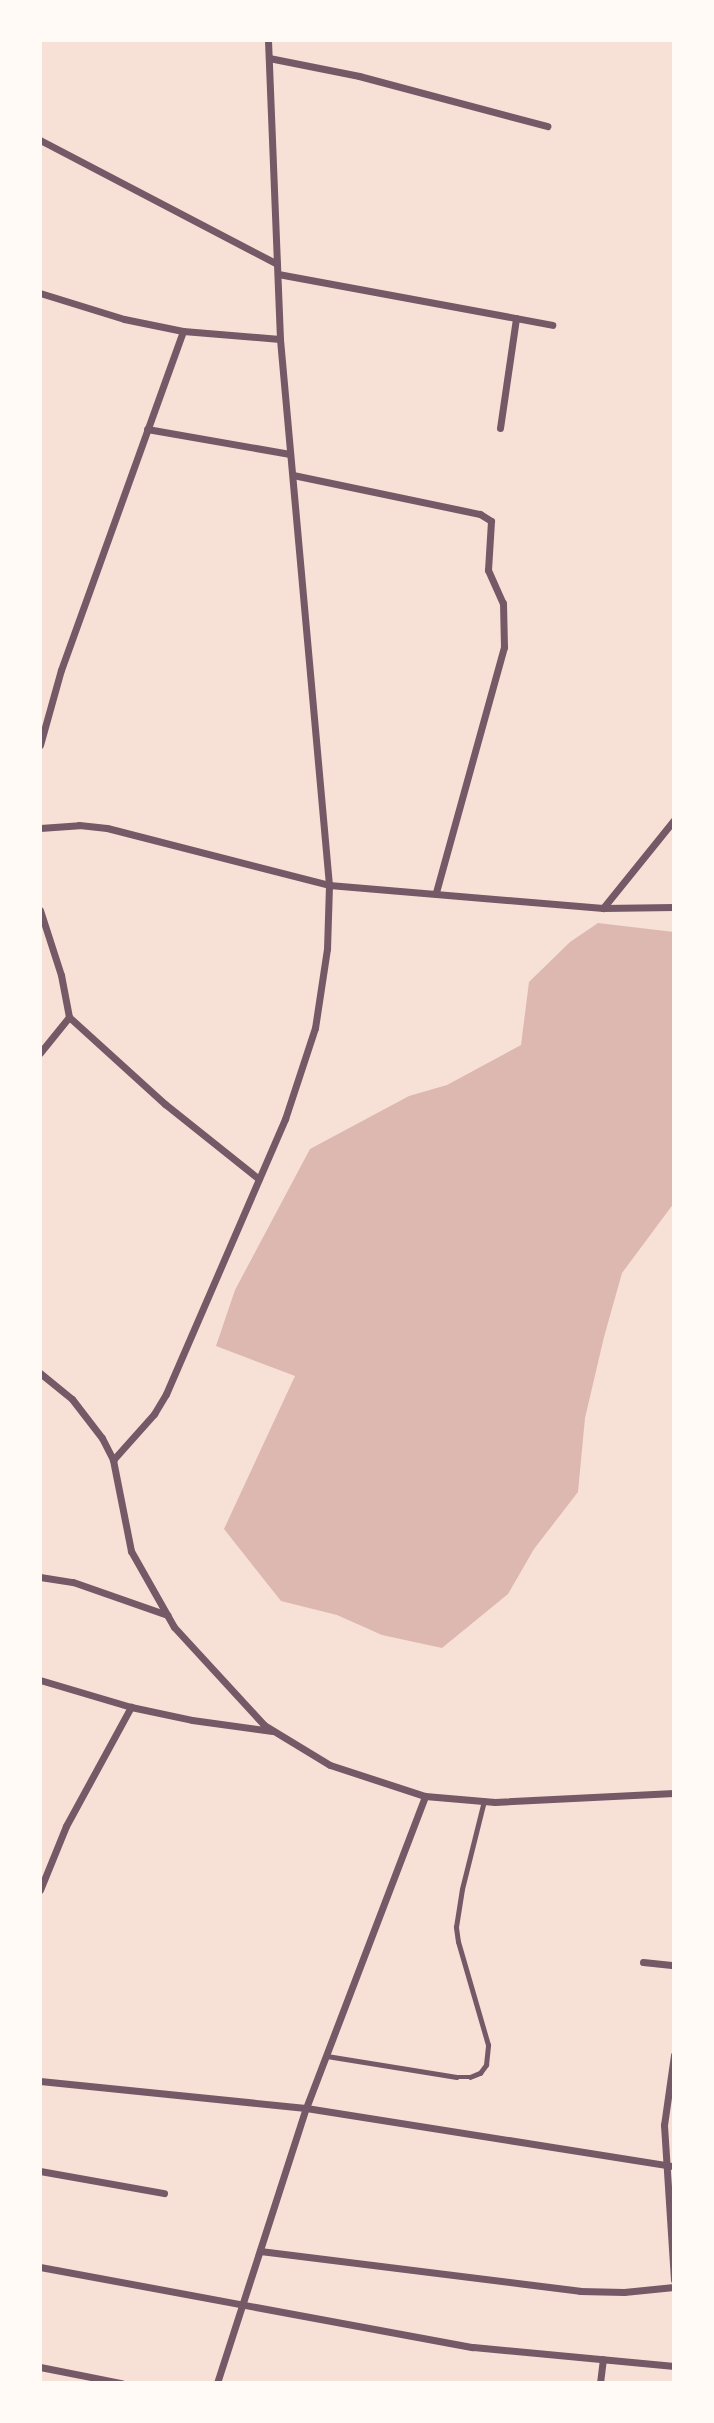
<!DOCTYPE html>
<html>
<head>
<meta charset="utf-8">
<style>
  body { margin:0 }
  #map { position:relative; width:714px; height:2423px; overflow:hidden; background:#f7e1d7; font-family:Mulish,sans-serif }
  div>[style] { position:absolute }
  .water>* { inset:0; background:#dcb8b0 }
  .service>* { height:4.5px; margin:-2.25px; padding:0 2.25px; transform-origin:2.25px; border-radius:2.25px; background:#755966 }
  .minor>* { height:7px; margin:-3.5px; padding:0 3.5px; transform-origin:3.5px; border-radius:3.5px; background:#755966 }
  span { translate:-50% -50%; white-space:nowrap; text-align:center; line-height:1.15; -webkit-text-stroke:7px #fffaf5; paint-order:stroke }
  .frame { position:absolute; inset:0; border:42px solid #fffaf5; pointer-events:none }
</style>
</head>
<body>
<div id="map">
  <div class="water">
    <div style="clip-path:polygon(598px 923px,674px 932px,674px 1203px,622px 1273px,604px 1337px,585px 1418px,578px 1492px,534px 1549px,508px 1594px,442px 1648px,382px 1635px,337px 1615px,281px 1601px,224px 1529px,295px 1376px,216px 1346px,235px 1290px,310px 1149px,409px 1096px,447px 1085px,521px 1045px,529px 982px,570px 942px)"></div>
  </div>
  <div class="service">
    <div style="left:327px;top:2056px;width:131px;rotate:9.2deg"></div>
    <div style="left:456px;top:2077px;width:14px"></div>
    <div style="left:470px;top:2077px;width:11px;rotate:-22deg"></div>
    <div style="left:480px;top:2073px;width:10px;rotate:-53deg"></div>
    <div style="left:486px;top:2065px;width:20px;rotate:-84deg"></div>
    <div style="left:488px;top:2045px;width:107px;rotate:-106.2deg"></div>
    <div style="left:458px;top:1942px;width:15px;rotate:-98deg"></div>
    <div style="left:456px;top:1927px;width:38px;rotate:-81deg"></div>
    <div style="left:462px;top:1889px;width:91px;rotate:-76deg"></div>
  </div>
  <div class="minor">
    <div style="left:269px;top:58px;width:92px;rotate:11.3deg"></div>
    <div style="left:359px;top:76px;width:195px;rotate:14.9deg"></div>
    <div style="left:40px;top:140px;width:267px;rotate:27.6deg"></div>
    <div style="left:278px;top:274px;width:279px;rotate:10.5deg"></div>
    <div style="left:40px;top:293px;width:88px;rotate:17.2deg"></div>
    <div style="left:124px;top:319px;width:60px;rotate:11.5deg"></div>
    <div style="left:183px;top:331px;width:97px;rotate:4.7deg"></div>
    <div style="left:500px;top:428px;width:111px;rotate:-81.7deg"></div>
    <div style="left:147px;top:429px;width:145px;rotate:9.9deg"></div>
    <div style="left:293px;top:475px;width:191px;rotate:11.8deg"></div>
    <div style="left:480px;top:514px;width:13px;rotate:32deg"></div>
    <div style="left:491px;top:521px;width:49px;rotate:93.5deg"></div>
    <div style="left:488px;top:570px;width:36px;rotate:66deg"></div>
    <div style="left:503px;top:603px;width:44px;rotate:88.7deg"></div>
    <div style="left:504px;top:647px;width:255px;rotate:105.5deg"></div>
    <div style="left:40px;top:745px;width:78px;rotate:-74.4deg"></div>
    <div style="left:61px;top:670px;width:360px;rotate:-70.2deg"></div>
    <div style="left:40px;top:828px;width:39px;rotate:-4deg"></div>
    <div style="left:79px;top:825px;width:28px;rotate:6deg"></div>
    <div style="left:107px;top:828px;width:229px;rotate:14.4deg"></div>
    <div style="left:329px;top:885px;width:275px;rotate:4.8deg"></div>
    <div style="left:603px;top:908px;width:71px;rotate:-0.8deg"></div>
    <div style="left:603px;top:908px;width:113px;rotate:-51.1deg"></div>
    <div style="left:40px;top:910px;width:68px;rotate:72.1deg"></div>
    <div style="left:61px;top:975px;width:43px;rotate:79.2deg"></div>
    <div style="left:69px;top:1017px;width:46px;rotate:128.9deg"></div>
    <div style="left:69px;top:1017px;width:130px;rotate:42.2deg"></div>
    <div style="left:165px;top:1104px;width:120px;rotate:38.6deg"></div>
    <div style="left:40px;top:1373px;width:41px;rotate:39.1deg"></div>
    <div style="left:72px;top:1399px;width:49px;rotate:52.4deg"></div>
    <div style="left:102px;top:1438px;width:25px;rotate:63deg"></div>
    <div style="left:113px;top:1460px;width:93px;rotate:78.8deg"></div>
    <div style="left:131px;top:1551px;width:87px;rotate:60.5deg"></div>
    <div style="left:174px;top:1627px;width:133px;rotate:47.4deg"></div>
    <div style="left:264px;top:1725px;width:77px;rotate:31.2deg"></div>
    <div style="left:330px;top:1765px;width:100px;rotate:18.1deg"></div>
    <div style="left:425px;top:1796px;width:70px;rotate:4.9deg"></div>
    <div style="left:495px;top:1802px;width:179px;rotate:-2.9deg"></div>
    <div style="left:113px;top:1460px;width:62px;rotate:-48.3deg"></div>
    <div style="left:154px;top:1414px;width:23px;rotate:-59deg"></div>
    <div style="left:166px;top:1394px;width:300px;rotate:-66.6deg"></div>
    <div style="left:285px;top:1119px;width:96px;rotate:-71.8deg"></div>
    <div style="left:315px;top:1028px;width:80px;rotate:-81.4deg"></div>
    <div style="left:327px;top:949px;width:64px;rotate:-88.2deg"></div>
    <div style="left:329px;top:885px;width:548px;rotate:-95.13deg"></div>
    <div style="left:280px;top:339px;width:299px;rotate:-92.3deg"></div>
    <div style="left:40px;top:1577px;width:33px;rotate:9deg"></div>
    <div style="left:73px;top:1582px;width:100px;rotate:19.3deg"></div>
    <div style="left:40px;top:1680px;width:95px;rotate:16.5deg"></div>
    <div style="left:131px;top:1707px;width:62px;rotate:12deg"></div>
    <div style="left:192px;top:1720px;width:81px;rotate:7.8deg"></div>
    <div style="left:40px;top:1890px;width:69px;rotate:-67.9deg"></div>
    <div style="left:66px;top:1826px;width:136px;rotate:-61.4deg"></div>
    <div style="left:643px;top:1962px;width:31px;rotate:6deg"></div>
    <div style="left:674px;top:2055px;width:71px;rotate:98.1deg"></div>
    <div style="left:664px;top:2125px;width:155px;rotate:86.3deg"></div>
    <div style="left:40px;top:2081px;width:267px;rotate:5.8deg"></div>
    <div style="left:306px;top:2108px;width:373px;rotate:9deg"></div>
    <div style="left:40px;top:2171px;width:126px;rotate:10.1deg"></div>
    <div style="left:260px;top:2251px;width:322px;rotate:7.1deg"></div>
    <div style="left:580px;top:2291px;width:44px;rotate:1.3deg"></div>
    <div style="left:624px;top:2292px;width:50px;rotate:-5.7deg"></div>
    <div style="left:40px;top:2267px;width:440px;rotate:10.5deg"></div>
    <div style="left:473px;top:2347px;width:202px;rotate:5.4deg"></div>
    <div style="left:40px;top:2367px;width:83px;rotate:11.2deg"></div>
    <div style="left:217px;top:2383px;width:289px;rotate:-72.1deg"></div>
    <div style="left:306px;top:2108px;width:334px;rotate:-69.1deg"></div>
    <div style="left:600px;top:2383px;width:24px;rotate:-83deg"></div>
  </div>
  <div class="frame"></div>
</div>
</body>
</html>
